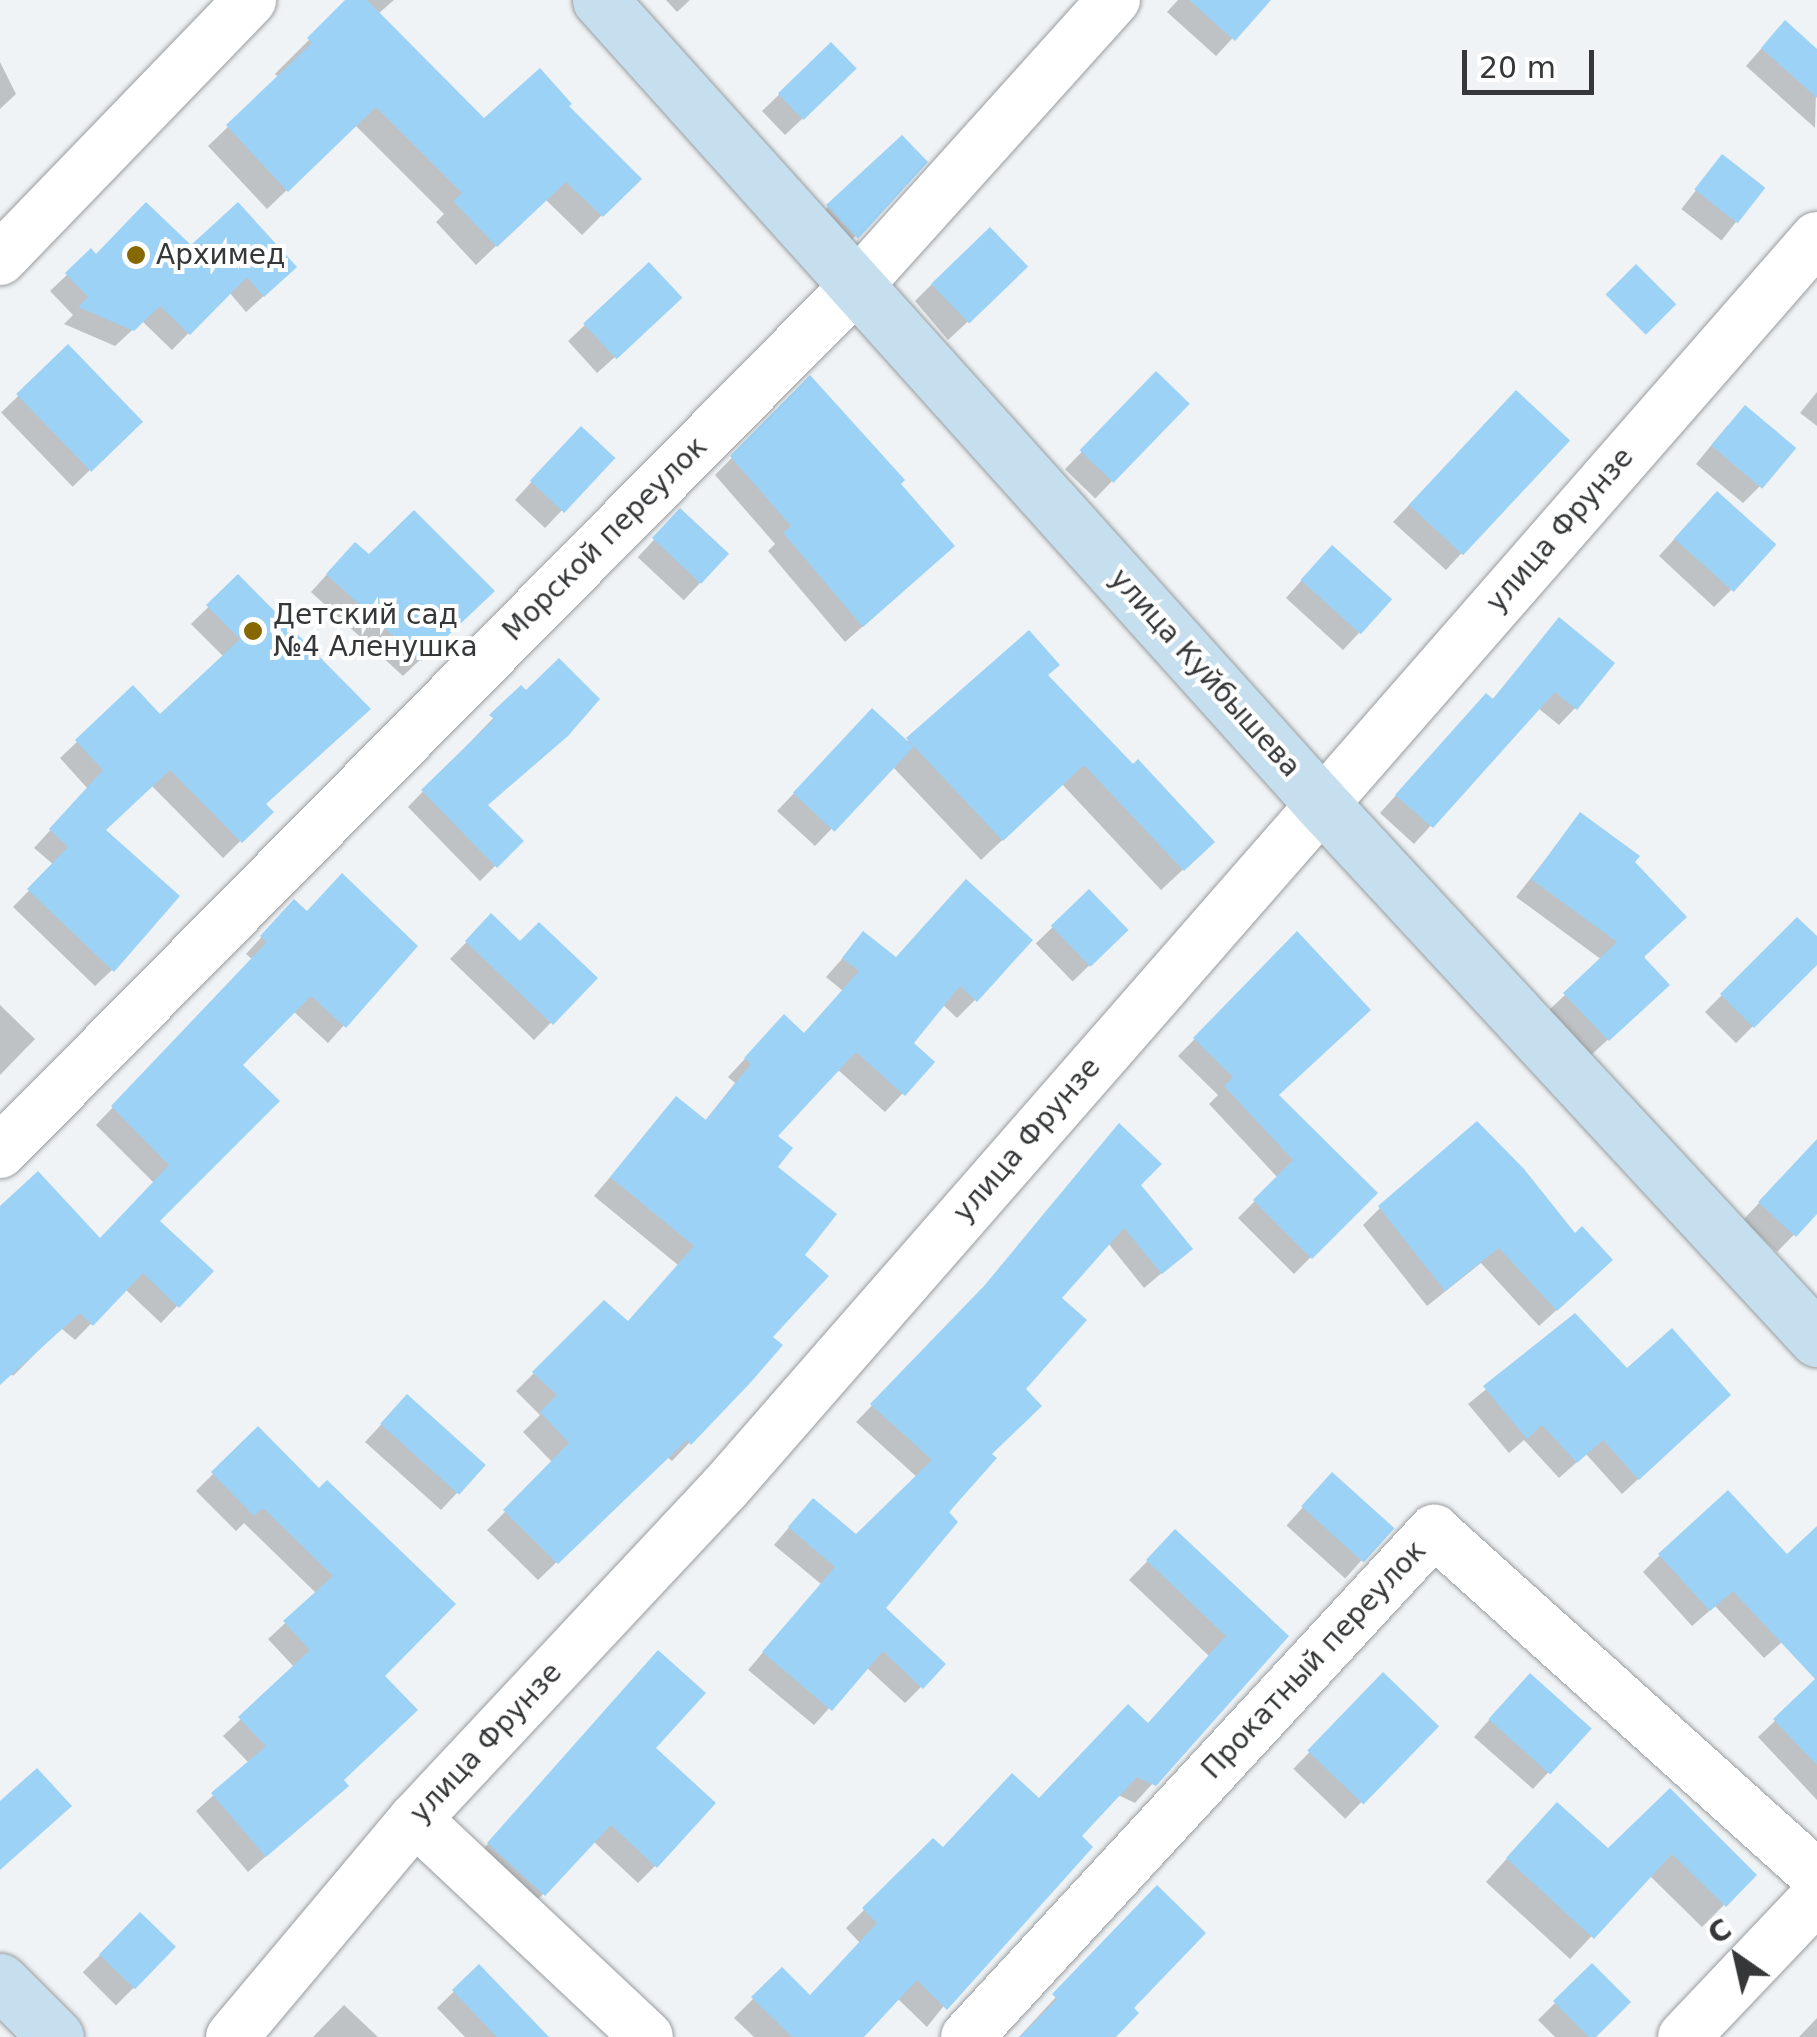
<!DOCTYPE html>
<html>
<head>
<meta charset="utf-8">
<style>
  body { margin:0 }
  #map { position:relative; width:1817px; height:2037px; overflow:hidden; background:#eff3f5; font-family:"DejaVu Sans",sans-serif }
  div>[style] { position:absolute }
  .shadow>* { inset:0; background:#0003; transform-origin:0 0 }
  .building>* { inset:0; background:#9cd2f6; transform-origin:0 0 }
  .roads { filter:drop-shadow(0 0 2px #999c9f) drop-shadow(0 0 2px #999c9f) }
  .street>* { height:52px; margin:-26px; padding:0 26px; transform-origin:26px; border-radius:26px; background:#fff }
  .secondary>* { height:55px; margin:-27.5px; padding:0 27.5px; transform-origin:27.5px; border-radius:27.5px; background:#c5dfee }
  .dots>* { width:28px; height:28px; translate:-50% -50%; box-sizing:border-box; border:5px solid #fff; border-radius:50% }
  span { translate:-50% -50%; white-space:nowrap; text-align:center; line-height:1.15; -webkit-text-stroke:8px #fff; paint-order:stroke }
  .poi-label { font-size:28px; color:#353738 }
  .left { translate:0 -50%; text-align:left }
  .street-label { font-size:28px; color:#353738 }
  .north { position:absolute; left:1687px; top:1907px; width:100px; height:100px; -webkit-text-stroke:8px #fff; paint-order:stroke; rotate:326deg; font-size:28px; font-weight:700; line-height:40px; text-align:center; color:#353738 }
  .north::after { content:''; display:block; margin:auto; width:35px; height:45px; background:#353738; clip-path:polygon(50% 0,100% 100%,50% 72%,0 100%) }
  .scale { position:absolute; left:1462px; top:50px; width:132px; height:45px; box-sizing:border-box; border:5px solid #353738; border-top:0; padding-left:12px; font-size:30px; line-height:35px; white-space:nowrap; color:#353738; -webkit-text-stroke:8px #fff; paint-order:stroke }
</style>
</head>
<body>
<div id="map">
  <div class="shadow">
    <div style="clip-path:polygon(349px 0,394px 0,378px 14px,484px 121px,565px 106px,638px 179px,582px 235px,545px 199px,476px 265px,436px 222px,444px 214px,355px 125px,267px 209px,208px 146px,279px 78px,275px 74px)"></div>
    <div style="clip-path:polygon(666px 0,690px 0,677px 12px)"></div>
    <div style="clip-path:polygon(1178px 0,1268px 0,1216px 56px,1167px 12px)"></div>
    <div style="clip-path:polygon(1768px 41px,1817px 53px,1815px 128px,1746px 66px)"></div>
    <div style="clip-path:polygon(831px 45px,837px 86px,785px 135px,762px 111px)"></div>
    <div style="clip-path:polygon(0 62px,16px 94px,0 109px)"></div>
    <div style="left:1722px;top:157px;width:51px;height:66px;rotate:38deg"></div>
    <div style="clip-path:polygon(924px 162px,839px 254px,811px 224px,828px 207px)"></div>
    <div style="clip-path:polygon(191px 249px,277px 284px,246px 312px,229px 292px,172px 350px,142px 321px,115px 346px,64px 324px,73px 315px,50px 291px,91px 252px,96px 257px)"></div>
    <div style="clip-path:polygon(932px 284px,1008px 284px,948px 340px,915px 301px)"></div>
    <div style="clip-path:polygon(662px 315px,597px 373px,568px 341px,585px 325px)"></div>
    <div style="left:68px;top:348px;width:103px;height:93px;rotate:46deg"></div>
    <div style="left:1156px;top:375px;width:42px;height:131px;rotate:44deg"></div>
    <div style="clip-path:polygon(810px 378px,935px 563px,845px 642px,768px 551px,775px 544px,715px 475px)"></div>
    <div style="clip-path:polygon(1817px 392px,1817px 426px,1800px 413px)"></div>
    <div style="clip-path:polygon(1499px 410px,1566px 440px,1446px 570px,1393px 522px)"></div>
    <div style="clip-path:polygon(1728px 425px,1760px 486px,1743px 503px,1696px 464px)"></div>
    <div style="clip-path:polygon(564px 446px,612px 458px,545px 528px,515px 500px)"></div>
    <div style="clip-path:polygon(1700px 511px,1731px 590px,1714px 607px,1659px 556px)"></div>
    <div style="left:680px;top:512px;width:63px;height:62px;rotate:43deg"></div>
    <div style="clip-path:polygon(369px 558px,492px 591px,403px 676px,311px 592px,338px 562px)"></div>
    <div style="clip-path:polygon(1315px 565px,1359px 633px,1343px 650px,1286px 598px)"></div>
    <div style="clip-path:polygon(238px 578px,263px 805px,270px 812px,223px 858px,151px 785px,103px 830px,112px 970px,95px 986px,13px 907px,54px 865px,34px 848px,88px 789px,60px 758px,133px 689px,160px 717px,224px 657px,191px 624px)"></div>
    <div style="clip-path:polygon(1559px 621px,1575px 708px,1559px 725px,1538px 708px,1414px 844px,1380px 813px,1470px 713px,1491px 701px)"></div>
    <div style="clip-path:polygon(1029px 633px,1046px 676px,1190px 863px,1161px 890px,1062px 784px,981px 860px,892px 766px,815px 846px,777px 811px,855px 729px,905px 743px)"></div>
    <div style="clip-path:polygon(521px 689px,486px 806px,520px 841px,480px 881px,408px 807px)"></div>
    <div style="clip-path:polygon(1580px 815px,1632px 862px,1650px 1001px,1590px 1056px,1548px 1011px,1602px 960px,1516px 897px)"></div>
    <div style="left:1089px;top:892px;width:53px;height:74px;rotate:46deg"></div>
    <div style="clip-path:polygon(949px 900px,975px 1000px,957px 1018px,942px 1004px,911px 1043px,932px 1062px,885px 1112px,837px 1069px,775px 1137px,775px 1168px,801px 1255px,749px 1380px,672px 1461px,667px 1457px,538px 1580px,487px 1530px,553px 1463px,523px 1432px,540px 1415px,516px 1391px,604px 1303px,627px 1324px,678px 1265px,594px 1196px,676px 1100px,704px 1122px,735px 1083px,728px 1077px,766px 1036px,803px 1035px,843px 991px,826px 977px,864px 934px,895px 959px)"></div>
    <div style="clip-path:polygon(306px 914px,415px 946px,328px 1043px,293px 1011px,240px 1065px,156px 1221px,210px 1271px,161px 1323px,125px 1289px,75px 1340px,61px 1328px,13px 1376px,9px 1372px,0 1380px,0 1209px,99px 1242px,154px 1183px,96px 1125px,253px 960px,246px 954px,278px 919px)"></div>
    <div style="clip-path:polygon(491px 917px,520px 944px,594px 978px,534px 1040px,450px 959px)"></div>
    <div style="clip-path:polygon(1797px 920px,1817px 939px,1817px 962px,1736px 1043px,1705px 1012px)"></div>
    <div style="clip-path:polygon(1297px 935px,1276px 1095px,1374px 1193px,1294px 1274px,1238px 1218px,1278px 1178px,1209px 1104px,1218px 1095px,1178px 1056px)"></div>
    <div style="clip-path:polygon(0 1005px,35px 1039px,0 1075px)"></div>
    <div style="clip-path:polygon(1817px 1142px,1817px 1211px,1777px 1252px,1743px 1220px)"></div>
    <div style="clip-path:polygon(1138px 1185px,1190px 1249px,1144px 1288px,1108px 1243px,1059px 1298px,1023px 1389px,989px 1455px,883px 1608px,921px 1687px,905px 1703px,866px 1667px,814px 1725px,748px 1670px,821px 1584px,774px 1545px,797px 1518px,856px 1538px,918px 1478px,856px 1422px,968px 1306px)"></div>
    <div style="clip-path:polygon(1380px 1208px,1593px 1277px,1539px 1326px,1481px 1263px,1427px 1306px,1363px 1225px)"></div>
    <div style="clip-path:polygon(1575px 1317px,1627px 1372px,1712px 1411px,1622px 1494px,1586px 1454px,1559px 1478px,1524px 1440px,1509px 1453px,1468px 1404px)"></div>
    <div style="clip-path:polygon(390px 1415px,483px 1465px,441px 1510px,365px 1442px)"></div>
    <div style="clip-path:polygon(258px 1429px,319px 1491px,382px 1676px,328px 1802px,248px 1872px,196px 1811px,249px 1763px,223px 1736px,295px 1668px,268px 1639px,317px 1594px,244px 1523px,236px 1531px,196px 1491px)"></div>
    <div style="left:1332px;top:1475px;width:79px;height:68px;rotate:42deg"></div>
    <div style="clip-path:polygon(1175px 1533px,1286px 1636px,1135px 1803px,1118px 1795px,1078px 1837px,927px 2027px,897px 1998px,861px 2037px,754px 2037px,734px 2018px,782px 1970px,810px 1998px,860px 1943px,846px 1928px,933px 1841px,943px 1850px,1039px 1801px,1147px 1725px,1209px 1656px,1129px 1580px)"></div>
    <div style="clip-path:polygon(1660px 1555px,1787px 1558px,1817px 1567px,1817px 1611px,1764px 1658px,1715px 1606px,1692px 1626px,1643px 1572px)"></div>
    <div style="clip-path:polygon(641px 1670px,652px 1749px,655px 1866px,638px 1883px,593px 1841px,527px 1911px,472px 1862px)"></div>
    <div style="left:1383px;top:1676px;width:72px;height:129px;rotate:44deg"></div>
    <div style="clip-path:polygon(1817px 1681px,1817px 1800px,1758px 1737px)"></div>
    <div style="clip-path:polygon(1513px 1693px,1589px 1728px,1533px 1789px,1474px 1737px)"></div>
    <div style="clip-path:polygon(1670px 1792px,1754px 1875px,1702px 1927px,1649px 1875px,1570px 1959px,1486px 1882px,1535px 1827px,1608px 1852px)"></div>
    <div style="clip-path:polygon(1140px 1906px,1130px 2008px,1113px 2037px,1019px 2037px)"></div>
    <div style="left:140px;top:1915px;width:47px;height:81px;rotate:45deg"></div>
    <div style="clip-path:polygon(1592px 1966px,1593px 2037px,1555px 2037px,1538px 2020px)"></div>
    <div style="clip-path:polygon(479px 1967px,546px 2037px,465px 2037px,437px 2008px)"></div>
    <div style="clip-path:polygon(344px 2005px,378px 2037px,313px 2037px)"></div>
    <div style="clip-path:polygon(1817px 2018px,1817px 2037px,1799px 2037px)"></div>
  </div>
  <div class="building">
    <div style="clip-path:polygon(345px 0,367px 0,484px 118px,540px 68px,572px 104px,569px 106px,642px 179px,603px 217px,566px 182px,497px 247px,453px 201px,462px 193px,376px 107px,288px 192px,226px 125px,312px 43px,307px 38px)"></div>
    <div style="clip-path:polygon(1189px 0,1271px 0,1235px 41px)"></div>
    <div style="clip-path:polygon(1785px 20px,1817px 49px,1817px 98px,1761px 48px)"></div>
    <div style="left:831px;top:42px;width:37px;height:74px;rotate:46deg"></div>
    <div style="clip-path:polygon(902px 135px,928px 162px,858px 239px,826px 205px)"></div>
    <div style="left:1722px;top:154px;width:55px;height:45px;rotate:38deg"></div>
    <div style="clip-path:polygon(146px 202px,191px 245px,238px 202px,297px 267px,264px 297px,247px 277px,190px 335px,160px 306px,134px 331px,78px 307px,88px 297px,65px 273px,91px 248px,96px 254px)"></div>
    <div style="left:990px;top:227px;width:55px;height:82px;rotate:46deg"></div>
    <div style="left:649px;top:262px;width:49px;height:90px;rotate:47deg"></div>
    <div style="left:1636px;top:264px;width:57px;height:43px;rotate:45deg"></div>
    <div style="left:68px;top:344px;width:108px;height:72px;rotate:46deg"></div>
    <div style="left:1156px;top:371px;width:47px;height:110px;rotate:44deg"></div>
    <div style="clip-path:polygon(810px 375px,905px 480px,901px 484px,955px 546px,863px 627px,783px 533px,791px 526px,730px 456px)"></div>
    <div style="left:1516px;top:390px;width:74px;height:157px;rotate:43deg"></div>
    <div style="left:1745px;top:405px;width:67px;height:53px;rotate:40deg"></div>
    <div style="left:581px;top:426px;width:47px;height:75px;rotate:43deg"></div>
    <div style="left:1717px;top:491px;width:80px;height:64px;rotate:42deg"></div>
    <div style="left:680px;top:508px;width:67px;height:41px;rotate:43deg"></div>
    <div style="clip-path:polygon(414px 510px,495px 591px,421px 661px,326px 574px,355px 542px,369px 554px)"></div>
    <div style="left:1332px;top:545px;width:81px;height:47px;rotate:42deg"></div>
    <div style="clip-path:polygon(238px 574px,371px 709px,266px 804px,274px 812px,242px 843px,170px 770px,106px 830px,180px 896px,114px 972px,27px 889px,68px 847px,49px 829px,103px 770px,75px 740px,133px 685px,160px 714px,240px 639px,206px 605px)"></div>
    <div style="clip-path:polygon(1559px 617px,1615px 663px,1577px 710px,1555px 692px,1433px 828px,1395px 795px,1486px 693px,1493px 699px)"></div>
    <div style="clip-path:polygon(1029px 630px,1060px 665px,1048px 675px,1133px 764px,1138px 759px,1215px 842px,1184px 871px,1084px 765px,1003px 841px,906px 738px)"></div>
    <div style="clip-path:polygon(559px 658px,600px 699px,568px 736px,488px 805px,524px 841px,497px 868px,421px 790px,494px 719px,489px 715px,521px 685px,526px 690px)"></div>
    <div style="left:872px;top:708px;width:57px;height:116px;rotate:43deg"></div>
    <div style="clip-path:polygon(1580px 812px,1640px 856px,1635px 862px,1687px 917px,1644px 957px,1670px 985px,1609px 1041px,1563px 993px,1617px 942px,1531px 879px)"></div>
    <div style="clip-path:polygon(342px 873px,418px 946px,346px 1028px,311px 996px,243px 1065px,280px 1101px,160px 1221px,214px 1271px,179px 1308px,143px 1273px,93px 1326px,80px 1313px,0 1385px,0 1206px,38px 1171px,100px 1238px,169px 1165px,111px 1106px,267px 942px,260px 936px,294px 899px,307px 911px)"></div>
    <div style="clip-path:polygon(966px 879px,1033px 940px,977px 1002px,960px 986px,914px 1043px,935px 1062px,905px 1096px,856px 1052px,778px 1136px,793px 1148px,778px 1167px,837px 1214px,805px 1255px,829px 1276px,773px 1337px,783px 1345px,751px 1382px,691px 1445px,687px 1440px,558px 1564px,503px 1510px,569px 1443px,540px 1412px,557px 1395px,532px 1372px,604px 1300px,628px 1321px,694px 1246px,610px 1177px,676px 1096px,706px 1120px,751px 1064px,744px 1058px,784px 1014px,804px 1033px,859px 971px,842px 958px,863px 931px,896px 957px)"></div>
    <div style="left:1089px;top:889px;width:57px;height:53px;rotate:46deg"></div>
    <div style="clip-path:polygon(491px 913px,520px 941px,539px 922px,598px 978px,553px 1025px,465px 941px)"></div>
    <div style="clip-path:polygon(1797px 917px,1817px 936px,1817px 965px,1754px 1028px,1720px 994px)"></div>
    <div style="clip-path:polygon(1297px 931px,1371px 1010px,1279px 1095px,1378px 1193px,1312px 1259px,1253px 1200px,1293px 1160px,1224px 1086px,1233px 1077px,1193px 1038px)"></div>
    <div style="clip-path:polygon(1477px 1121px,1524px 1169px,1575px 1233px,1582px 1226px,1613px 1260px,1557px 1311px,1499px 1248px,1445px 1291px,1378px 1206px)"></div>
    <div style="clip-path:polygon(1119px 1123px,1162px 1164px,1141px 1185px,1193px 1249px,1162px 1274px,1124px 1228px,1062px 1298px,1087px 1320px,1026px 1389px,1042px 1406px,992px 1454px,997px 1458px,949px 1512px,958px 1522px,886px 1608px,946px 1664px,923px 1689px,883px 1651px,832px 1711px,762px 1652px,835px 1567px,788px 1527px,813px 1498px,856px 1534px,932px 1460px,870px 1404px,984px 1286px)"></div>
    <div style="clip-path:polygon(1817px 1139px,1817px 1214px,1796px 1237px,1758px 1202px)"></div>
    <div style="clip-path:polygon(1575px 1313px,1627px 1368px,1672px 1328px,1731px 1395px,1639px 1480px,1603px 1440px,1577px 1463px,1542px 1425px,1527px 1439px,1483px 1386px)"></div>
    <div style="left:407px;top:1394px;width:106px;height:40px;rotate:42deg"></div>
    <div style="clip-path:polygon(258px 1426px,319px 1488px,327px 1480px,456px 1604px,385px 1676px,418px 1710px,344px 1780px,349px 1786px,266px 1857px,211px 1793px,266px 1746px,238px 1717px,310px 1650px,283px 1621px,333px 1576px,263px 1508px,254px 1516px,211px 1472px)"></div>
    <div style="left:1332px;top:1472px;width:84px;height:46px;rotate:42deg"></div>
    <div style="clip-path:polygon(1728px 1490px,1787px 1554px,1817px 1526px,1817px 1765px,1773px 1719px,1815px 1679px,1733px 1591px,1710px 1611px,1658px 1554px)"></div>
    <div style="clip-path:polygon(1175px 1529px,1289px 1636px,1156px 1786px,1137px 1777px,1082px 1836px,1093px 1847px,947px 2010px,917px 1980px,864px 2037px,792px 2037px,751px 1997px,782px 1967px,810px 1995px,877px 1923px,862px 1908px,933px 1838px,943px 1847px,1012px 1773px,1039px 1798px,1128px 1704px,1148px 1723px,1226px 1636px,1146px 1560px)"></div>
    <div style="clip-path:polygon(658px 1650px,706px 1693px,656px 1748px,716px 1803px,657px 1868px,611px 1825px,545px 1896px,487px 1843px)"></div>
    <div style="left:1383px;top:1672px;width:78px;height:109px;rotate:44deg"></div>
    <div style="left:1530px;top:1673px;width:83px;height:62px;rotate:42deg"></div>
    <div style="clip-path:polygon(37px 1768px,72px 1806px,0 1870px,0 1801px)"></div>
    <div style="clip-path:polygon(1670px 1788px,1757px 1875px,1726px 1907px,1672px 1854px,1594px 1939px,1506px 1858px,1557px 1802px,1608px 1848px)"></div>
    <div style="clip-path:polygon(1157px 1885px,1206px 1933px,1134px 2008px,1139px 2013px,1116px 2037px,1020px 2037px,1057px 1999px,1052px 1994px)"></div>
    <div style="left:140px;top:1912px;width:50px;height:59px;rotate:44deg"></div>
    <div style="clip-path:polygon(1592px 1963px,1631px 2002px,1596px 2037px,1589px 2037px,1553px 2001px)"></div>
    <div style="clip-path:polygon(479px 1964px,549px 2037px,497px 2037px,452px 1990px)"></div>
  </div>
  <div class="roads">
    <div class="street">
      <div style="left:0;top:259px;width:360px;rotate:-46deg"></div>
      <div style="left:0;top:1152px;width:1219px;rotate:-45.33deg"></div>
      <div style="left:857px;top:285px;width:384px;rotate:-48deg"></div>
      <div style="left:415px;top:1819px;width:318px;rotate:43.2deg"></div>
      <div style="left:232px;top:2037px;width:285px;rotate:-50deg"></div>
      <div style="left:415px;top:1819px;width:452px;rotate:-46.9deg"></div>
      <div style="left:724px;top:1489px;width:1661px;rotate:-48.86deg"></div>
      <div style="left:967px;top:2037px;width:689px;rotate:-47.3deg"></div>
      <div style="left:1434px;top:1531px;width:515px;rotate:42.01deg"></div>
      <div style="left:1684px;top:2037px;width:193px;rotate:-46.5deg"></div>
    </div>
    <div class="secondary">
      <div style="left:600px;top:0;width:1078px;rotate:48.08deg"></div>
      <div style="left:1320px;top:802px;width:732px;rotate:47.22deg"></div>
      <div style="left:0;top:1981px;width:79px;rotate:45deg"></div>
    </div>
  </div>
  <div class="dots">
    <div style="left:136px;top:255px;background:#866702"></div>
    <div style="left:253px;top:631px;background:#866702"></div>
  </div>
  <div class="poi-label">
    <span class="left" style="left:156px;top:255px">Архимед</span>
    <span class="left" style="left:273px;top:631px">Детский сад<br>№4 Аленушка</span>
  </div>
  <div class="street-label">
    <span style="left:1560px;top:530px;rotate:-49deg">улица Фрунзе</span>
    <span style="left:605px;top:539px;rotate:-45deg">Морской переулок</span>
    <span style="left:1205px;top:673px;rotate:48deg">улица Куйбышева</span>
    <span style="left:1027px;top:1140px;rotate:-49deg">улица Фрунзе</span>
    <span style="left:1314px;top:1660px;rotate:-47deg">Прокатный переулок</span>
    <span style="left:486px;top:1743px;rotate:-47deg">улица Фрунзе</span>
  </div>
  <div class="north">С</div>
  <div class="scale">20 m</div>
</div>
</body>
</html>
